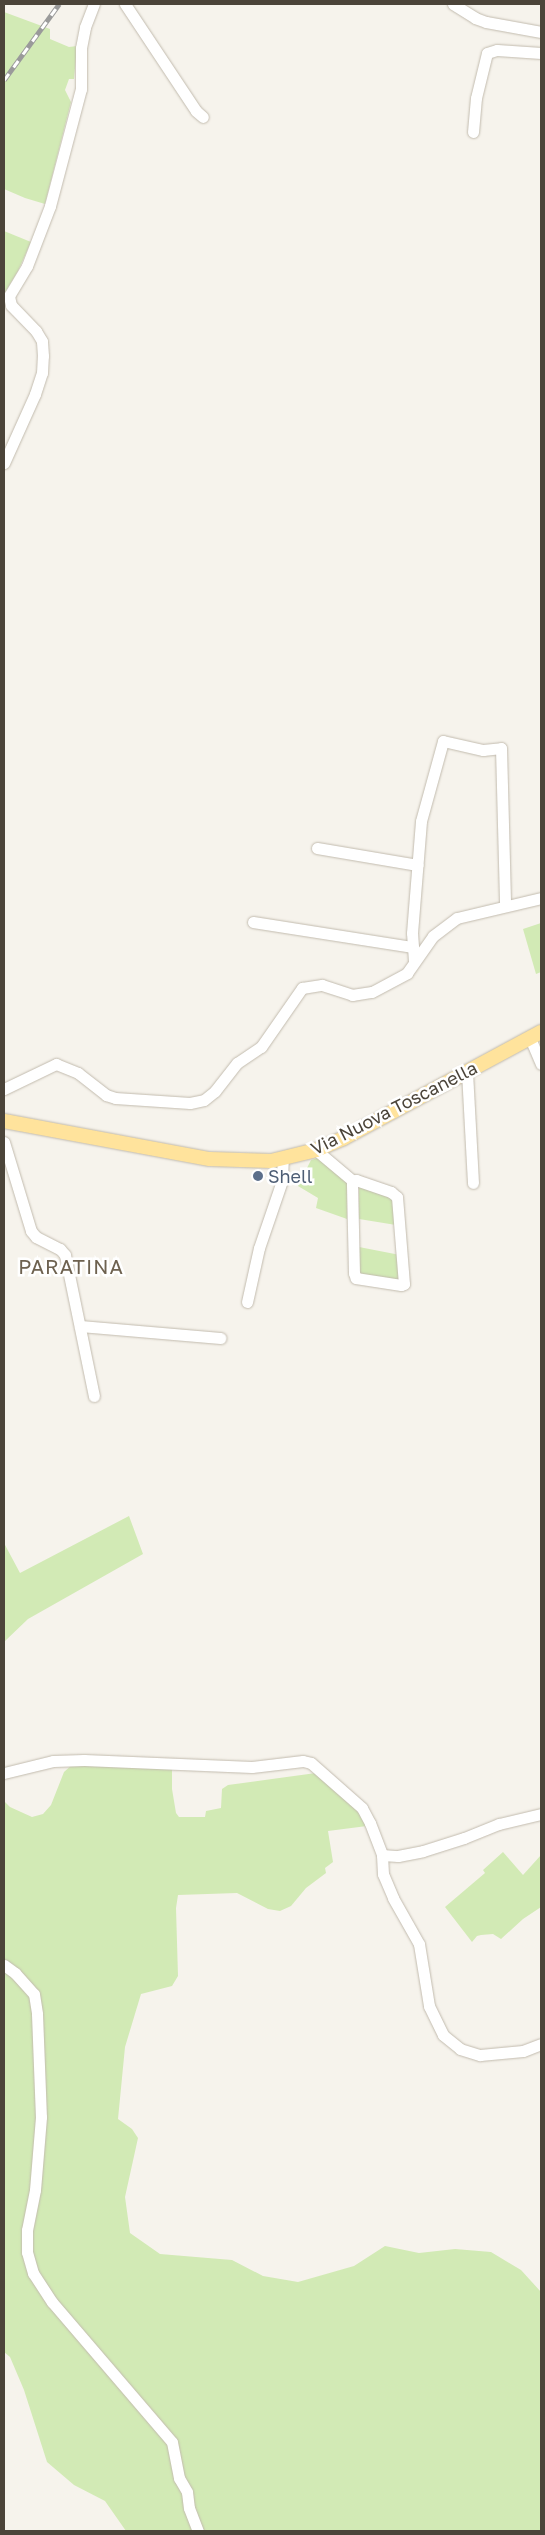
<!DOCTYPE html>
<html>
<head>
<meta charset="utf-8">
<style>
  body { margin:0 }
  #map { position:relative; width:545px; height:2535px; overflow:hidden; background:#f6f3ec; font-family:"Golos Text",sans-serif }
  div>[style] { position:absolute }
  .green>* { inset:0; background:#d2eab5 }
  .roads { filter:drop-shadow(0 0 1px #c2bbae) drop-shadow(0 0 1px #c2bbae) }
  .minor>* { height:11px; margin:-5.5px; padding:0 5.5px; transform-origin:5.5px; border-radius:5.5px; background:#fff }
  .major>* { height:14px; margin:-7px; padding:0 7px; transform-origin:7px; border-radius:7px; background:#ffe39c }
  .rail>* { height:4.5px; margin-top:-2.25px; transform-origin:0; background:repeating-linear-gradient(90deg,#fff 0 8px,#9a9a9a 0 16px); box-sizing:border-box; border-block:1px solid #9a9a9a }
  .dots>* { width:14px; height:14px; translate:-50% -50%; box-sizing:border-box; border:2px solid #fff; border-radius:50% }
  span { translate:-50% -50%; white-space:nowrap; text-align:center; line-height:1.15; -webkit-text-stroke:5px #fff; paint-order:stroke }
  .street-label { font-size:18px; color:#4b4439 }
  .service-label { font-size:18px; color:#4e5e75 }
  .left { translate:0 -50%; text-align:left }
  .quarter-label { font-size:20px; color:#6e6250; letter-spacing:1px }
  .frame { position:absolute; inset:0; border:5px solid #4b4439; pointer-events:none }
</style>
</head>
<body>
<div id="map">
  <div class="green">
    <div style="clip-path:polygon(4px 12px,50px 29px,50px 39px,69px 47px,77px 46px,74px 79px,69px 79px,65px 90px,71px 102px,45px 204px,25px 198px,4px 189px)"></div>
    <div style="clip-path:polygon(4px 231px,31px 242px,18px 271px,4px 294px)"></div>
    <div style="clip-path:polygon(541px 923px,541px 972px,536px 974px,523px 929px)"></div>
    <div style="clip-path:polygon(318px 1158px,347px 1180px,347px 1219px,316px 1208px,318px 1198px,298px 1186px,311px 1160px)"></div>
    <div style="clip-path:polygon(359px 1183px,393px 1196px,396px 1225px,359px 1219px)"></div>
    <div style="clip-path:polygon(359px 1247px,400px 1255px,401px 1281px,359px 1274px)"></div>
    <div style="clip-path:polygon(129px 1516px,143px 1554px,28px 1619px,4px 1642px,4px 1543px,20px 1573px)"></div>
    <div style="clip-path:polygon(73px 1764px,172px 1766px,172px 1789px,176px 1813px,179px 1817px,205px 1817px,206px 1811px,221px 1808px,222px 1789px,228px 1785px,316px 1773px,361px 1814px,367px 1826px,328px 1831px,333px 1862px,325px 1868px,326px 1873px,306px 1888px,291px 1906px,280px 1911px,268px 1909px,237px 1893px,178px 1895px,176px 1908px,178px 1976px,172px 1986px,141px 1994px,125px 2047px,118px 2119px,132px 2129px,138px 2138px,125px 2197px,130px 2233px,160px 2254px,232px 2260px,263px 2276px,298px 2282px,354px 2266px,385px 2246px,419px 2253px,455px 2249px,491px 2252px,521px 2270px,541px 2292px,541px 2531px,126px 2531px,105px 2501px,74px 2485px,47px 2462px,24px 2390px,10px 2357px,4px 2352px,4px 1801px,10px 1807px,32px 1817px,43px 1814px,51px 1805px,64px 1772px)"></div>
    <div style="clip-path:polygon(503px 1852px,523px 1875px,541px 1855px,541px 1907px,523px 1919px,501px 1939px,493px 1934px,481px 1935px,477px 1936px,472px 1942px,445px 1907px,485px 1873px,483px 1870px)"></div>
  </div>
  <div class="roads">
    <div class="minor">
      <div style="left:125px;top:4px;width:128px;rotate:56.4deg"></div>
      <div style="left:196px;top:111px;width:9px;rotate:41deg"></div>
      <div style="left:453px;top:4px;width:26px;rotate:32deg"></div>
      <div style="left:475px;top:18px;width:12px;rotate:20deg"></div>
      <div style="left:486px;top:22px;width:56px;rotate:10.3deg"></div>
      <div style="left:473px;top:132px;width:34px;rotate:-85deg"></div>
      <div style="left:476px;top:98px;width:46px;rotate:-76.3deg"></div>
      <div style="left:487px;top:53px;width:10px;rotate:-17deg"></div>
      <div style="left:497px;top:50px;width:44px;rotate:3.9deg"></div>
      <div style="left:4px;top:463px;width:76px;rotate:-65.8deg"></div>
      <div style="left:35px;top:394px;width:22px;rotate:-72deg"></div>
      <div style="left:42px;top:373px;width:17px;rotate:-87deg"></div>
      <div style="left:43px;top:356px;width:15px;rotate:-94deg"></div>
      <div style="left:42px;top:341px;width:12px;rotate:-121deg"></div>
      <div style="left:36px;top:331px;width:36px;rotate:-134deg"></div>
      <div style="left:11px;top:305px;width:9px;rotate:-103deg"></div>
      <div style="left:9px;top:296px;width:35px;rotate:-59deg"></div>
      <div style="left:27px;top:266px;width:64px;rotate:-69deg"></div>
      <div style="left:50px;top:206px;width:121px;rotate:-75.2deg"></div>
      <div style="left:81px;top:89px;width:41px;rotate:-90deg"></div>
      <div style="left:81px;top:48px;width:21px;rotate:-79deg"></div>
      <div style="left:85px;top:27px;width:25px;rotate:-69deg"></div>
      <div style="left:317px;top:848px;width:102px;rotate:9.6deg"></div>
      <div style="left:253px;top:922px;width:162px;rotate:8.9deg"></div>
      <div style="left:414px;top:961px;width:28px;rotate:-94deg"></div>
      <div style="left:412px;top:933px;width:112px;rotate:-85.4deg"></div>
      <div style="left:421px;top:821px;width:83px;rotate:-74.6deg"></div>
      <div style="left:443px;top:741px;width:41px;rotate:12.7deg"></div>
      <div style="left:483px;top:750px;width:18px;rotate:-6deg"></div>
      <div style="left:501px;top:748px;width:158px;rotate:88.5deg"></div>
      <div style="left:530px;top:1038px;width:28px;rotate:67deg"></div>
      <div style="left:467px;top:1072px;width:111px;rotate:86.9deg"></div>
      <div style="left:4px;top:1089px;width:58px;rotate:-25.7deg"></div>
      <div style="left:56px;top:1064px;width:24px;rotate:22deg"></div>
      <div style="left:78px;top:1073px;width:36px;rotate:38deg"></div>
      <div style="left:106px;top:1095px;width:9px;rotate:18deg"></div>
      <div style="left:115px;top:1098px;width:75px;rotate:3.8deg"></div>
      <div style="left:190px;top:1103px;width:14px;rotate:-12deg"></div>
      <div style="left:204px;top:1100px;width:14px;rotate:-39deg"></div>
      <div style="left:215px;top:1091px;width:36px;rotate:-52deg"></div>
      <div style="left:237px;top:1063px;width:29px;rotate:-34deg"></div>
      <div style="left:261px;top:1047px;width:72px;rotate:-55.2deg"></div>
      <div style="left:302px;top:988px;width:20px;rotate:-9deg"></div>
      <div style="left:322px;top:985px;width:32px;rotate:18deg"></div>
      <div style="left:352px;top:995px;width:20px;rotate:-9deg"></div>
      <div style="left:372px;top:992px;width:40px;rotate:-28deg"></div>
      <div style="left:407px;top:973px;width:45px;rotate:-54.9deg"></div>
      <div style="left:433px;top:936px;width:30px;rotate:-37deg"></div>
      <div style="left:457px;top:918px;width:86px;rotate:-13.4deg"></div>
      <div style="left:4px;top:1142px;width:93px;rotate:73.1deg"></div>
      <div style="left:31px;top:1231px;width:8px;rotate:50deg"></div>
      <div style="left:36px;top:1237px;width:27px;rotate:27deg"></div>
      <div style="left:60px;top:1249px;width:8px;rotate:50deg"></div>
      <div style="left:65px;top:1255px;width:144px;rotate:78.4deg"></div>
      <div style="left:316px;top:1150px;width:48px;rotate:40deg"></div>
      <div style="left:356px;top:1180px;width:37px;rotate:19deg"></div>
      <div style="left:391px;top:1192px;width:8px;rotate:40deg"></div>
      <div style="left:397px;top:1197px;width:87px;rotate:85.4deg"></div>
      <div style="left:404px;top:1284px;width:3px;rotate:162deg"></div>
      <div style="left:401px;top:1285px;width:46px;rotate:-171.2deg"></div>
      <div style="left:356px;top:1278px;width:5px;rotate:-112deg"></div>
      <div style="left:354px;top:1273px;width:90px;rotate:-91.3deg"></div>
      <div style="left:352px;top:1183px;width:5px;rotate:-37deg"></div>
      <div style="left:247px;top:1302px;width:55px;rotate:-77.5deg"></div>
      <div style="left:259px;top:1248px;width:71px;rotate:-71.1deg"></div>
      <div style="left:282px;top:1181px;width:23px;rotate:-88deg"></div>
      <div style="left:80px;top:1326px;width:141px;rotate:4.9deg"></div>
      <div style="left:4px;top:1773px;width:50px;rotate:-13.8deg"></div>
      <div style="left:53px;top:1761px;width:31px;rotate:-2deg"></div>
      <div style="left:84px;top:1760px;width:168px;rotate:2.4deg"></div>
      <div style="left:252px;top:1767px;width:51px;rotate:-6.7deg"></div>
      <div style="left:303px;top:1761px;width:8px;rotate:14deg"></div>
      <div style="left:311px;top:1763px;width:68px;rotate:41.4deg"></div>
      <div style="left:362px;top:1808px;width:17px;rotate:62deg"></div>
      <div style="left:370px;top:1823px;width:34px;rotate:69deg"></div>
      <div style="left:382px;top:1855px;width:19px;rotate:87deg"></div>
      <div style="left:383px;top:1874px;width:26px;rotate:67deg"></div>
      <div style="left:393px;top:1898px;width:53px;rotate:60.5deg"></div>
      <div style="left:419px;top:1944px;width:63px;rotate:80.8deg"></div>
      <div style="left:429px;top:2006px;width:32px;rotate:64deg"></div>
      <div style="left:443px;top:2035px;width:22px;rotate:39deg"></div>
      <div style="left:460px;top:2049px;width:21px;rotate:17deg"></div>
      <div style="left:480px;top:2055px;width:43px;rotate:-5.3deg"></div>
      <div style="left:523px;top:2051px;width:19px;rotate:-21deg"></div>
      <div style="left:382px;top:1855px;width:16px;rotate:4deg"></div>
      <div style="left:398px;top:1856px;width:25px;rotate:-11deg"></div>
      <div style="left:423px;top:1851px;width:43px;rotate:-17.6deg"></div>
      <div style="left:464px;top:1838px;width:38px;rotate:-22deg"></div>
      <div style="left:499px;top:1824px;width:43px;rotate:-13.4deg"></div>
      <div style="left:4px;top:1965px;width:14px;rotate:36deg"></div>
      <div style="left:15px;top:1973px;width:28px;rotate:48deg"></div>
      <div style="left:34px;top:1994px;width:20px;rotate:81deg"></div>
      <div style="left:37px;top:2014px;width:103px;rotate:87.8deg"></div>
      <div style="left:41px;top:2117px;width:73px;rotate:94.7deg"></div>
      <div style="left:35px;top:2190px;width:41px;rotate:101.3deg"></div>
      <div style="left:27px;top:2230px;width:22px;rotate:90deg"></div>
      <div style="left:27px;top:2252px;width:22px;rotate:74deg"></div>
      <div style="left:33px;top:2273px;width:35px;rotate:57deg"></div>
      <div style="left:52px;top:2302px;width:184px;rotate:49.4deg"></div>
      <div style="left:172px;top:2442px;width:37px;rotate:79deg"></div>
      <div style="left:179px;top:2478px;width:16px;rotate:60deg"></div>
      <div style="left:187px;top:2492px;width:16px;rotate:83deg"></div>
      <div style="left:189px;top:2508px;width:25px;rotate:69deg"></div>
    </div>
    <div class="major">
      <div style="left:4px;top:1121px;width:209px;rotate:10.5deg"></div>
      <div style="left:210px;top:1159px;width:61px;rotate:1.9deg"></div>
      <div style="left:271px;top:1161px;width:46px;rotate:-13.7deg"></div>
      <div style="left:316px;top:1150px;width:30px;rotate:-23deg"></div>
      <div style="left:344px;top:1138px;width:224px;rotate:-28.3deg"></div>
    </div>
  </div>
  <div class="rail">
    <div style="left:4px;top:80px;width:94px;rotate:-54.1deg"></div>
  </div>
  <div class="dots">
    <div style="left:258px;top:1176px;background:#5c6f8a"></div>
  </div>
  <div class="street-label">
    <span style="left:394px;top:1108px;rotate:-27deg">Via Nuova Toscanella</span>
  </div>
  <div class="service-label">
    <span class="left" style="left:268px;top:1176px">Shell</span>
  </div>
  <div class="quarter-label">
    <span style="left:71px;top:1266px">PARATINA</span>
  </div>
  <div class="frame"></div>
</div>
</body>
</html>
